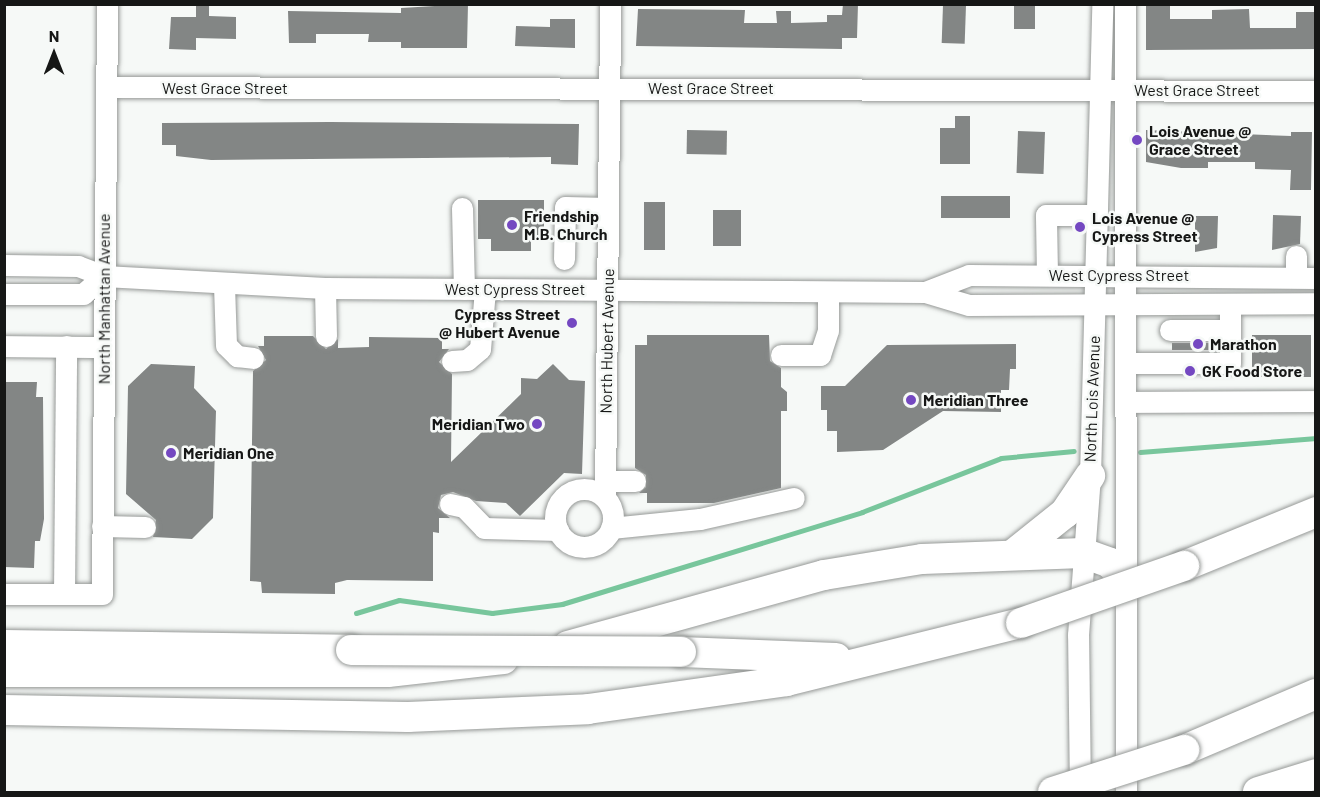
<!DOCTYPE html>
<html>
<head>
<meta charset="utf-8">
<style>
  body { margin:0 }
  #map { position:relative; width:1320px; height:797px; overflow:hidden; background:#f6f9f7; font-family:Barlow,sans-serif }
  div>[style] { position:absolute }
  .stream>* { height:5px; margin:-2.5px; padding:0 2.5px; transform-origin:2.5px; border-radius:2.5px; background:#78c69c }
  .building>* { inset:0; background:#838685; transform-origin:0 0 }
  .roads { filter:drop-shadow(0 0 2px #969997) drop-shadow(0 0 2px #969997) }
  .minor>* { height:21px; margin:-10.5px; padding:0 10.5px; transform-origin:10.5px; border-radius:10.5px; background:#fff }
  .minor>.ring { margin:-10.5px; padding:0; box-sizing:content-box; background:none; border:21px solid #fff; border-radius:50% }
  .highway>* { height:30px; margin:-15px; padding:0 15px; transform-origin:15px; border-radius:15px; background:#fff }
  .bridges { filter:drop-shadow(0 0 2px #969997) drop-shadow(0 0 2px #969997) }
  .highway-bridge>* { height:30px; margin:-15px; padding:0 15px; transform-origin:15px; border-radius:15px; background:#fff }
  .dots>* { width:16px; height:16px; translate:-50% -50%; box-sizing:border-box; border:3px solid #f6f9f7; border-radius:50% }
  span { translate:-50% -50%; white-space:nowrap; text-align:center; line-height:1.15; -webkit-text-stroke:5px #f6f9f7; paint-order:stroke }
  .street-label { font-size:16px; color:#161716 }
  .poi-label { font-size:16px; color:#161716; font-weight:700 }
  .left { translate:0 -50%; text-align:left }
  .right { translate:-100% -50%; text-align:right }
  .frame { position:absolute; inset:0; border:6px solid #161716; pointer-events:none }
  .north { position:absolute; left:24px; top:24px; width:60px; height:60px; -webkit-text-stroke:4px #f6f9f7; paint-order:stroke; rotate:0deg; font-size:16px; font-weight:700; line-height:24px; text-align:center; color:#161716 }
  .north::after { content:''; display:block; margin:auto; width:21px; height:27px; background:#161716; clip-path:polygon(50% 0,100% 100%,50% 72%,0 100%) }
</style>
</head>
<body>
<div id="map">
  <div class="stream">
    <div style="left:1140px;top:452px;width:177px;rotate:-4.5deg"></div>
    <div style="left:356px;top:613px;width:45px;rotate:-16.8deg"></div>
    <div style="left:399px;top:600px;width:94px;rotate:8deg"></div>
    <div style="left:492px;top:613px;width:71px;rotate:-7.3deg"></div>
    <div style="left:562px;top:604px;width:314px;rotate:-17deg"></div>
    <div style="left:862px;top:512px;width:149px;rotate:-21.2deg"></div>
    <div style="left:1001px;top:458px;width:73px;rotate:-5.5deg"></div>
  </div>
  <div class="building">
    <div style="clip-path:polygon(468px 4px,467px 48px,401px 48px,401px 42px,368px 42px,369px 34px,316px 34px,316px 43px,289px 43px,288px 11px,401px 13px,401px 8px)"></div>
    <div style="clip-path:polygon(843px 4px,858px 4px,857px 38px,842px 38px,842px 49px,636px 46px,638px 9px,745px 10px,744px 23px,777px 23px,776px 11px,791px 11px,791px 23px,827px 22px,827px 15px,842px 15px)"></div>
    <div style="left:1014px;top:4px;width:21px;height:25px"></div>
    <div style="clip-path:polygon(1146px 4px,1170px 4px,1170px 19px,1212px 19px,1212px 10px,1249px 9px,1250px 28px,1296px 28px,1296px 12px,1316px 12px,1316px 49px,1146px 50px)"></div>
    <div style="left:943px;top:5px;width:23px;height:38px;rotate:2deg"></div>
    <div style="clip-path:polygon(196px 6px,209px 6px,209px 16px,236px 17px,236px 39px,196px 38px,196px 50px,169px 49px,171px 17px,196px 17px)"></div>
    <div style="clip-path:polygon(550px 19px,575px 19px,575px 48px,515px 46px,516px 26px,550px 27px)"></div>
    <div style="clip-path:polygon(955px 116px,970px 116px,970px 164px,940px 164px,940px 128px,955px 128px)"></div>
    <div style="clip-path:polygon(330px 122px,579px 124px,578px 165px,551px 164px,551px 157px,211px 160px,176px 156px,176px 145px,162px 145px,162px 123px)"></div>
    <div style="left:687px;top:130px;width:40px;height:24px;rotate:1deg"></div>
    <div style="clip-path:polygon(1146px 130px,1291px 136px,1291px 132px,1312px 132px,1311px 190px,1290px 190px,1291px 170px,1255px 169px,1255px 162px,1208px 162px,1208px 168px,1181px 168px,1146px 162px)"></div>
    <div style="left:1018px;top:131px;width:27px;height:42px;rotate:2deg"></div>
    <div style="left:1010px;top:196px;width:22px;height:69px;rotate:90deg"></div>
    <div style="clip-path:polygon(478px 200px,544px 200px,544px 238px,531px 238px,531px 251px,491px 251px,491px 239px,478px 239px)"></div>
    <div style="left:644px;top:202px;width:21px;height:48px"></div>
    <div style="left:741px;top:210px;width:36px;height:28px;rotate:90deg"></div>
    <div style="clip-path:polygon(1273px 215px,1301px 216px,1300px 244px,1272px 250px)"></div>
    <div style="clip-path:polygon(1195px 216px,1218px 216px,1217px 248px,1195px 252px)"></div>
    <div style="clip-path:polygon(647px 335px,769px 335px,770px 361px,781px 368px,781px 387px,787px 392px,787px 411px,781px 411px,781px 488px,714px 503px,647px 503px,647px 493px,639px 493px,646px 487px,646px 475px,635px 468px,635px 345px,647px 345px)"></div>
    <div style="left:1252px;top:335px;width:59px;height:42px"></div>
    <div style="clip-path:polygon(264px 336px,313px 336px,326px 349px,338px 339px,338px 348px,369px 347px,369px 337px,442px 338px,442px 349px,449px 349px,439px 362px,452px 374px,451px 462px,521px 394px,521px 378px,537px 379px,553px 364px,569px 380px,585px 381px,582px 474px,564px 473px,520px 516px,506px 503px,476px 501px,453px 492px,441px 495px,438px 508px,450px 518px,439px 518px,439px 533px,433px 532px,433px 581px,347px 580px,335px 583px,335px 594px,262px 593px,261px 582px,250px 581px,253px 371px,266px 360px,258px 346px,264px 346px)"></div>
    <div style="left:1172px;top:343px;width:45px;height:7px"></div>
    <div style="clip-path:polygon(1016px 344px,1016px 369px,1010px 369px,1009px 390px,1001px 390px,1001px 412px,943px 411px,883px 450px,837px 452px,837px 431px,827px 431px,827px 410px,821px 410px,821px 386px,845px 386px,887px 345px)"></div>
    <div style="clip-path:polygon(151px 364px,195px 366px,194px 388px,216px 411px,213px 518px,192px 539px,153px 537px,156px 520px,126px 494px,128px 386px)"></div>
    <div style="clip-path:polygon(4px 382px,37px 382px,36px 397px,43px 397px,44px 519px,40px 541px,35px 541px,34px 568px,4px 567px)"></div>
  </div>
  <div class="roads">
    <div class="minor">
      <div style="left:1125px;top:4px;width:788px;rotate:89.93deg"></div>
      <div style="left:106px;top:87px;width:1210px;rotate:0.19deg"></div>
      <div style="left:462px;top:208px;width:81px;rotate:88.6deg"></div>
      <div style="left:1296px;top:256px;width:21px;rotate:90deg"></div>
      <div style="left:564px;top:259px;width:52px;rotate:-88.9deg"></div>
      <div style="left:565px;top:207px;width:43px;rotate:1.3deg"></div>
      <div style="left:4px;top:265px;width:74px;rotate:0.8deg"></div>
      <div style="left:78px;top:266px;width:28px;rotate:21deg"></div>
      <div style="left:104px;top:276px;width:221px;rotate:3.1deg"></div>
      <div style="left:325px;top:288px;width:600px;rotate:0.38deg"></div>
      <div style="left:925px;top:292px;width:46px;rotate:16.5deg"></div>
      <div style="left:969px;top:305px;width:347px;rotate:-0.3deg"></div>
      <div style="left:1047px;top:275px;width:60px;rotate:-91deg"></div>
      <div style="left:1046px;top:215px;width:50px"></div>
      <div style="left:224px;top:285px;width:60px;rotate:88.1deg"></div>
      <div style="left:226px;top:345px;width:16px;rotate:45deg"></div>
      <div style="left:237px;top:356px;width:16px;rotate:7deg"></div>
      <div style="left:325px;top:288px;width:48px;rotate:88.8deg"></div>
      <div style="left:925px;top:292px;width:47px;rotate:-21.1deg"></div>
      <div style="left:969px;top:275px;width:347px;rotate:0.5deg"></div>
      <div style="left:4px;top:294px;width:79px"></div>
      <div style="left:83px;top:294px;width:28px;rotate:-41deg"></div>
      <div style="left:1170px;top:330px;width:60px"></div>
      <div style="left:4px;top:346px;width:100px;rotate:0.6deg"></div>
      <div style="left:781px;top:355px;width:39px"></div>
      <div style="left:820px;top:355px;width:26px;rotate:-72deg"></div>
      <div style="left:828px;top:330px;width:37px;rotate:-90deg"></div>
      <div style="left:452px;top:361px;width:15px;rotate:-4deg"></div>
      <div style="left:467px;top:360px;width:17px;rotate:-40deg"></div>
      <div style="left:480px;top:349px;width:59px;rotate:-85.2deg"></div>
      <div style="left:1125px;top:363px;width:105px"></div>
      <div style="left:1230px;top:363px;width:56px;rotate:-90deg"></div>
      <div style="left:1125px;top:402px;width:191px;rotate:-0.3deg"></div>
      <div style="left:605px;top:481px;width:30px"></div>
      <div class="ring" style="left:555px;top:489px;width:37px;height:37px"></div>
      <div style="left:605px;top:497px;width:493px;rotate:-89.4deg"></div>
      <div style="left:450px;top:504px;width:14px;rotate:12deg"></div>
      <div style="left:464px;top:507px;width:29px;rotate:46deg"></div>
      <div style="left:484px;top:528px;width:74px;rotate:1.5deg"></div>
      <div style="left:102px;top:526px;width:43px;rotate:1.3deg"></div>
      <div style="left:611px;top:528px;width:89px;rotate:-5.8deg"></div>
      <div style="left:700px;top:519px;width:96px;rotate:-12.6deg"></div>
      <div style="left:4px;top:594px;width:98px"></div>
      <div style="left:102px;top:594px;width:590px;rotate:-89.51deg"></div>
      <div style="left:64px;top:594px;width:248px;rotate:-89.5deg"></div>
      <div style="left:1080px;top:792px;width:157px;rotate:-90.7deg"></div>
      <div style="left:1078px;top:635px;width:159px;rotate:-85.7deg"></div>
      <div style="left:1090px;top:476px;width:472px;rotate:-88.5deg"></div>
    </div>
    <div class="highway">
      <div style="left:1015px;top:553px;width:64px;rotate:-38.7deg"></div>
      <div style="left:1065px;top:513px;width:45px;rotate:-56deg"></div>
      <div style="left:1184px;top:566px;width:143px;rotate:-22.2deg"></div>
      <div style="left:4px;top:645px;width:347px;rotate:0.8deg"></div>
      <div style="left:568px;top:646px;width:266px;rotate:-15.5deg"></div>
      <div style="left:824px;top:575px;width:99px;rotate:-9.3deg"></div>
      <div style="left:922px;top:559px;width:161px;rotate:-2.1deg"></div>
      <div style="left:1083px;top:553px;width:29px;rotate:20deg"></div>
      <div style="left:1110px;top:563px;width:27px;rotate:48deg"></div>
      <div style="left:681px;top:652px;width:155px;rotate:2.2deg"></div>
      <div style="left:4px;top:672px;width:384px"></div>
      <div style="left:388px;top:672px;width:116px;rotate:-6.4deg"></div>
      <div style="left:4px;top:710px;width:404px;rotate:1deg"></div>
      <div style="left:408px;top:717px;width:180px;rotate:-2.5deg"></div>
      <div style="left:588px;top:709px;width:200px;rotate:-8deg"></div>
      <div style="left:786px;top:681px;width:242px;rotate:-13.9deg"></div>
      <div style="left:1184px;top:750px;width:143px;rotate:-23deg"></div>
      <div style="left:1258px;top:792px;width:61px;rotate:-17.2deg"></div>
    </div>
  </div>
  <div class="bridges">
    <div class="highway-bridge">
      <div style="left:1021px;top:623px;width:173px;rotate:-19.3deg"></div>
      <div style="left:351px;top:650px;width:330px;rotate:0.3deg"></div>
      <div style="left:1053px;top:792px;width:138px;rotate:-17.8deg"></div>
    </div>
  </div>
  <div class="dots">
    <div style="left:1137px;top:140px;background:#7448c1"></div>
    <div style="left:512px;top:225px;background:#7448c1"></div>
    <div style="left:1080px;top:227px;background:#7448c1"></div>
    <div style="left:572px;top:323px;background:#7448c1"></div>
    <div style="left:1198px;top:344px;background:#7448c1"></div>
    <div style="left:1190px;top:371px;background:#7448c1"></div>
    <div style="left:911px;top:400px;background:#7448c1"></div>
    <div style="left:537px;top:424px;background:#7448c1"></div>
    <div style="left:171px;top:453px;background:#7448c1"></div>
  </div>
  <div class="street-label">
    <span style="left:225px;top:88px">West Grace Street</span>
    <span style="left:711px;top:88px">West Grace Street</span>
    <span style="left:1197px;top:90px">West Grace Street</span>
    <span style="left:1119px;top:275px">West Cypress Street</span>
    <span style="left:515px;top:289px">West Cypress Street</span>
    <span style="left:104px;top:299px;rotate:-90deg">North Manhattan Avenue</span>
    <span style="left:607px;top:341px;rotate:-89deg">North Hubert Avenue</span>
    <span style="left:1092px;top:399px;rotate:-88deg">North Lois Avenue</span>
  </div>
  <div class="poi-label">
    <span class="left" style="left:1149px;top:140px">Lois Avenue @<br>Grace Street</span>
    <span class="left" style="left:524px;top:225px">Friendship<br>M.B. Church</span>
    <span class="left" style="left:1092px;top:227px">Lois Avenue @<br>Cypress Street</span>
    <span class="right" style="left:560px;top:323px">Cypress Street<br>@ Hubert Avenue</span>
    <span class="left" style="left:1210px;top:344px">Marathon</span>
    <span class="left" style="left:1202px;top:371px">GK Food Store</span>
    <span class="left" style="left:923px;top:400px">Meridian Three</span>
    <span class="right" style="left:525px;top:424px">Meridian Two</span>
    <span class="left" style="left:183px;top:453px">Meridian One</span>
  </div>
  <div class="frame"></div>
  <div class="north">N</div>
</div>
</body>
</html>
